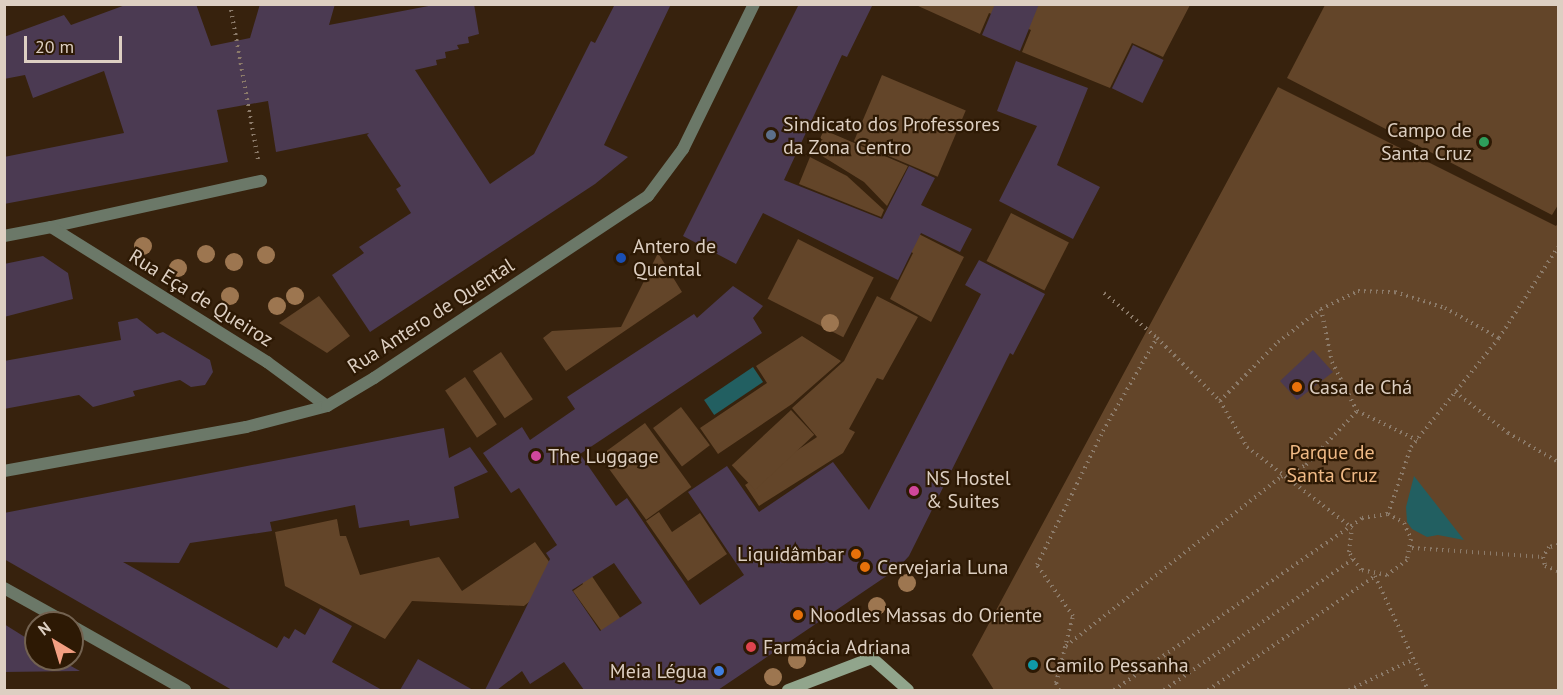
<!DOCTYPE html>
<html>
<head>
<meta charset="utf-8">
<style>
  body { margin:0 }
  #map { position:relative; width:1563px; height:695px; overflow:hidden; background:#37220d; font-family:"PT Sans",sans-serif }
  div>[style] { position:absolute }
  .green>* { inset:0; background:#634529; transform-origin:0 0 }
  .water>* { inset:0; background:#225f61; transform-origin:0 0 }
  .building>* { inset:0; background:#4b3a52; transform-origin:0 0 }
  .path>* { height:4px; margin-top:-2px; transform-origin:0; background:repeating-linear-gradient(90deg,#8c7b6a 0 1.5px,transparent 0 6px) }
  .minor>* { height:12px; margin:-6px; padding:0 6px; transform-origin:6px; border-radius:6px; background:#6b7868 }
  .secondary>* { height:12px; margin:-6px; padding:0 6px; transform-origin:6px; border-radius:6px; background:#91a58c }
  .trees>* { width:18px; height:18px; margin:-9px; border-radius:50%; background:#9d7650 }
  .dots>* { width:16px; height:16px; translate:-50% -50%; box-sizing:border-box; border:3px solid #2d1904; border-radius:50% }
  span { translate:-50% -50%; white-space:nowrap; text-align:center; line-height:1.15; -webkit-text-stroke:4.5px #2d1904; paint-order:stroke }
  .poi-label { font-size:20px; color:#ddcfc2 }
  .left { translate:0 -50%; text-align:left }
  .right { translate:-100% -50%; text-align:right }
  .street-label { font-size:20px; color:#ddcfc2 }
  .park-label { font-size:20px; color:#f0ba86 }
  .frame { position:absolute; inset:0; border:6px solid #ddcfc2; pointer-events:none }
  .north { position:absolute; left:24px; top:611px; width:60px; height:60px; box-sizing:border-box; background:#2d1904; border:2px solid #736250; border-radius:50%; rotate:322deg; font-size:16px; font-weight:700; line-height:24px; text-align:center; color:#ddcfc2 }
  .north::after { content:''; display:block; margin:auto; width:21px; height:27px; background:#f39f82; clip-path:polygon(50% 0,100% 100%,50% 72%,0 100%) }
  .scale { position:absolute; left:24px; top:36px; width:98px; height:27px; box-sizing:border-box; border:3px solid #ddcfc2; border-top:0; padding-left:8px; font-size:18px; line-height:21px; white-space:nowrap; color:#ddcfc2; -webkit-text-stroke:4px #2d1904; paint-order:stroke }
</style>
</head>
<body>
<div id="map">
  <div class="green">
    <div style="clip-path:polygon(916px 5px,916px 4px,1190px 5px,1163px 57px,1132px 43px,1110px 88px,1022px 52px,1031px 30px,989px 13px,980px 34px)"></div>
    <div style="clip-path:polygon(1325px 5px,1558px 5px,1558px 205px,1552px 215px,1287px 78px)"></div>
    <div style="left:882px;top:75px;width:91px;height:72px;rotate:23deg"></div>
    <div style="clip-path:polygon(1278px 87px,1556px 226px,1558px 223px,1558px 690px,994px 690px,972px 655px)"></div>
    <div style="clip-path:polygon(824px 130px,908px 166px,887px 206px,864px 182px,814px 151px)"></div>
    <div style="clip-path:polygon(810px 157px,847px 176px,884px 210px,881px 217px,799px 184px)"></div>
    <div style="left:1011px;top:213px;width:65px;height:54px;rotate:27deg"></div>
    <div style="clip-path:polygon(909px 229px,964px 257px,931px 322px,890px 299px,913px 253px,900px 247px)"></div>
    <div style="left:798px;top:239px;width:85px;height:67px;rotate:27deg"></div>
    <div style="clip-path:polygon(658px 253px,682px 292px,566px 371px,543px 338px,552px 331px,621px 327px)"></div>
    <div style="clip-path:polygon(319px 296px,350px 336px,327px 353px,279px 323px)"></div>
    <div style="clip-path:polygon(877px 296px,918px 317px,883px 380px,877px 378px,849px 429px,855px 432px,843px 453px,759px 506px,745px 485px,817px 437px,792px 408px,844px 361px)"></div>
    <div style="clip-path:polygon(802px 336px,841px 361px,792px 404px,718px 454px,700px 428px,767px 383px,756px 366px)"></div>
    <div style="left:501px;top:352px;width:57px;height:34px;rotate:56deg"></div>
    <div style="left:465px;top:377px;width:57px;height:24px;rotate:56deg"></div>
    <div style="left:681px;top:407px;width:48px;height:35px;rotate:53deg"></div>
    <div style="left:791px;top:410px;width:34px;height:81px;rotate:47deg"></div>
    <div style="left:645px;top:423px;width:79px;height:56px;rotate:54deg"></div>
    <div style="clip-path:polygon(659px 512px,672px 532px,700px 513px,727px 554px,688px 581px,646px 521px)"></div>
    <div style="clip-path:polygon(337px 519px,340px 536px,346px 536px,360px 575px,439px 557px,462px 591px,535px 542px,560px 577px,524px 606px,412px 601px,385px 639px,285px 586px,275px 532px)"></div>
    <div style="clip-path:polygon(585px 566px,631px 634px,613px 647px,573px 591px,583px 584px,576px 572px)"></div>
  </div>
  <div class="water">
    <div style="left:753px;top:367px;width:18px;height:59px;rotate:56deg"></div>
    <div style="clip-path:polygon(1414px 476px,1464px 540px,1438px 535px,1427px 537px,1412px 529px,1407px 522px,1406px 507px)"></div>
  </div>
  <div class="building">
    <div style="clip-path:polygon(128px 4px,196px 4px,211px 46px,250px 38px,260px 4px,335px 4px,329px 25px,439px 4px,474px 4px,479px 34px,468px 37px,469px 43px,457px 45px,459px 49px,445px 52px,446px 58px,436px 60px,437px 65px,415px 70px,490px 184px,534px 154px,591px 41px,595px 43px,615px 4px,671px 4px,604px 145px,628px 157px,595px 184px,370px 332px,332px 275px,364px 253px,359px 247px,411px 213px,396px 189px,401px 186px,367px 135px,369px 133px,276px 152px,268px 101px,217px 110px,228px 162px,4px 204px,4px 157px,124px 133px,104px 71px,33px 98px,25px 75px,4px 79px,4px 37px,64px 15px,71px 25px)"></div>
    <div style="clip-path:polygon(799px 4px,873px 4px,847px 57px,842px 55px,784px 180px,882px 219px,909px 166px,935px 178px,921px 205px,972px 229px,960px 252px,921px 233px,898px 280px,763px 213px,736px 264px,683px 236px)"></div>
    <div style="clip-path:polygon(995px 4px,1039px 4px,1020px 51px,982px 35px)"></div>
    <div style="left:1133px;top:45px;width:34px;height:48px;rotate:26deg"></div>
    <div style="clip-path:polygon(1016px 61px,1088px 88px,1057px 165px,1100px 187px,1073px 239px,999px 201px,1037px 126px,997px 111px)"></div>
    <div style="clip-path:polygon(43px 256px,68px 273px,73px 299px,4px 317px,4px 264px)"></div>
    <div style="clip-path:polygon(evenodd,979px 260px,1045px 294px,1013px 355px,1010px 353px,909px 556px,897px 569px,718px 690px,584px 690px,564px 662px,530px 684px,522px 671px,497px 690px,485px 690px,550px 559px,546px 553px,557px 545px,519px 488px,511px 493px,483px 453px,522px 427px,530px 440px,575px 409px,567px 397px,694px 314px,697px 318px,733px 286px,763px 306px,753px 318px,762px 333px,580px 454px,616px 506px,627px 498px,700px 605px,744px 575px,688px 492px,727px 466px,759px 512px,833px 462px,869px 510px,981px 294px,965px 285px,979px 260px,614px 563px,642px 603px,600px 631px,572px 590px,614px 563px)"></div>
    <div style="clip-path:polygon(137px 318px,157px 334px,163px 332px,210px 360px,213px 372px,205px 385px,191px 387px,180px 380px,133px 391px,135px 396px,93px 407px,79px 395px,4px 409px,4px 361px,121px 340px,118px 322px)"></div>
    <div style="clip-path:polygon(1313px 350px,1333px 372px,1297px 400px,1280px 381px)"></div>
    <div style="clip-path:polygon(444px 428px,449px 458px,470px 447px,488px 472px,454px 487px,459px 518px,410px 526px,409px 520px,359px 528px,355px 505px,270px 522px,272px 531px,190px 543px,179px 563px,123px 562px,277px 648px,284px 636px,289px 639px,295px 629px,305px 635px,320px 608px,352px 626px,332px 662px,382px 690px,232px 690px,4px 559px,4px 513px)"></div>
    <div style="clip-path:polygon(4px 624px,36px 644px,36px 659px,58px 659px,80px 671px,4px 672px)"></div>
    <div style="clip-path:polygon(418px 659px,473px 690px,400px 690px)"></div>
  </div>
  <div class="path">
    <div style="left:230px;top:4px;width:158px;rotate:79.8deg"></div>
    <div style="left:1104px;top:293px;width:70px;rotate:40.3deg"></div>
    <div style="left:1157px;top:338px;width:89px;rotate:45deg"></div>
    <div style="left:1220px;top:401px;width:53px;rotate:59.6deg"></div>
    <div style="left:1247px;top:447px;width:133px;rotate:37.6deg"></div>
    <div style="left:1321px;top:309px;width:54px;rotate:78.3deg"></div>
    <div style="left:1332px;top:362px;width:55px;rotate:63deg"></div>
    <div style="left:1455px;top:392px;width:67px;rotate:37.7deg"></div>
    <div style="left:1508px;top:433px;width:58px;rotate:30.1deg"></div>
    <div style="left:1220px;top:401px;width:83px;rotate:-45.5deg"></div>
    <div style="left:1278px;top:342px;width:54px;rotate:-37.5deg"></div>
    <div style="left:1321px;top:309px;width:41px;rotate:-25.9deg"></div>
    <div style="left:1358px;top:291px;width:37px;rotate:2deg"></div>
    <div style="left:1395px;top:292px;width:52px;rotate:17.7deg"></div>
    <div style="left:1445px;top:308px;width:62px;rotate:29.1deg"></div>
    <div style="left:1388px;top:514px;width:71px;rotate:-71.1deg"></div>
    <div style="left:1411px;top:447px;width:140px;rotate:-51.1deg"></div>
    <div style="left:1499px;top:338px;width:108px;rotate:-57deg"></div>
    <div style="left:1558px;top:545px;width:9px;rotate:167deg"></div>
    <div style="left:1549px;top:547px;width:12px;rotate:121deg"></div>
    <div style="left:1543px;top:557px;width:9px;rotate:77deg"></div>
    <div style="left:1545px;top:566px;width:14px;rotate:21deg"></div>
    <div style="left:1412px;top:548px;width:131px;rotate:3.9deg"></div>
    <div style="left:1066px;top:646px;width:273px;rotate:-38.2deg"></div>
    <div style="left:1281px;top:477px;width:28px;rotate:-26deg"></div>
    <div style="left:1306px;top:465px;width:74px;rotate:-46.6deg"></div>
    <div style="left:1357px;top:411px;width:67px;rotate:25.8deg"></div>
    <div style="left:1059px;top:690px;width:8px;rotate:-113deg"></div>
    <div style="left:1056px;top:683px;width:69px;rotate:-75.8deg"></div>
    <div style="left:1073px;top:616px;width:62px;rotate:-125.2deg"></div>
    <div style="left:1037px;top:565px;width:149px;rotate:-63.8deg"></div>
    <div style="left:1103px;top:431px;width:108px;rotate:-59.9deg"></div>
    <div style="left:1114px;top:690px;width:302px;rotate:-34.7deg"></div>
    <div style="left:1362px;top:518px;width:26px;rotate:-9deg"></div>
    <div style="left:1388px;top:514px;width:18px;rotate:29deg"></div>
    <div style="left:1404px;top:523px;width:17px;rotate:66deg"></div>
    <div style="left:1411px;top:539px;width:21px;rotate:101deg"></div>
    <div style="left:1407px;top:560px;width:25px;rotate:143deg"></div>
    <div style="left:1387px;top:575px;width:26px;rotate:-169deg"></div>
    <div style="left:1361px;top:570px;width:22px;rotate:-124deg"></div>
    <div style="left:1349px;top:552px;width:24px;rotate:-83deg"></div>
    <div style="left:1164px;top:690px;width:229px;rotate:-34.7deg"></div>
    <div style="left:1208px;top:690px;width:202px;rotate:-34.3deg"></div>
    <div style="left:1375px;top:576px;width:126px;rotate:65.1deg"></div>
    <div style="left:1349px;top:690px;width:70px;rotate:-25.5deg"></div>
  </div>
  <div class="minor">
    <div style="left:51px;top:227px;width:215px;rotate:-12.4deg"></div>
    <div style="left:4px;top:236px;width:48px;rotate:-10.8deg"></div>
    <div style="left:51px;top:227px;width:255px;rotate:32deg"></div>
    <div style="left:267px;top:362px;width:74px;rotate:36.3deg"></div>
    <div style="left:4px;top:471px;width:246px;rotate:-10.3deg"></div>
    <div style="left:246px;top:427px;width:84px;rotate:-14.5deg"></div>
    <div style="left:327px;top:406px;width:55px;rotate:-30.8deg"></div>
    <div style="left:374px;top:378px;width:329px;rotate:-33.6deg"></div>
    <div style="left:648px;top:196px;width:59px;rotate:-53.3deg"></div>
    <div style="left:683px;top:149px;width:161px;rotate:-63.9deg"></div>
    <div style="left:4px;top:588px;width:72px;rotate:29.1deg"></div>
    <div style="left:72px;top:626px;width:130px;rotate:29.5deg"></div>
  </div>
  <div class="secondary">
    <div style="left:788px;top:690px;width:90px;rotate:-20.9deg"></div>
    <div style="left:872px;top:658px;width:48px;rotate:41.6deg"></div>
  </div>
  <div class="trees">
    <div style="left:143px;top:246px"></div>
    <div style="left:206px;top:254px"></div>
    <div style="left:266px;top:255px"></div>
    <div style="left:234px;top:262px"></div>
    <div style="left:178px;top:268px"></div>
    <div style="left:230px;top:296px"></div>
    <div style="left:295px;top:296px"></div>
    <div style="left:277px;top:306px"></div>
    <div style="left:830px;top:323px"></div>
    <div style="left:907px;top:583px"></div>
    <div style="left:877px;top:606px"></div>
    <div style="left:797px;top:660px"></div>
    <div style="left:773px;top:677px"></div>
  </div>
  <div class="dots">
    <div style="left:771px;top:135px;background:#5c6f8a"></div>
    <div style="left:1484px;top:142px;background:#2e9e5b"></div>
    <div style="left:621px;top:258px;background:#1a4fb4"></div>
    <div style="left:1297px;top:387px;background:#e8710a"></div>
    <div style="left:536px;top:456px;background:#d1479c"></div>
    <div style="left:914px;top:491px;background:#d1479c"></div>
    <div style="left:856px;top:554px;background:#e8710a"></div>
    <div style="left:865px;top:567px;background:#e8710a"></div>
    <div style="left:798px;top:615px;background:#e8710a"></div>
    <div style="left:751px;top:647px;background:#e0444e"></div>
    <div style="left:1033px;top:665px;background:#0f9aa8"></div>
    <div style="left:719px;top:671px;background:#3f7fe0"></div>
  </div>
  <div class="poi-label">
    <span class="left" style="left:783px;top:136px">Sindicato dos Professores<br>da Zona Centro</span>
    <span class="right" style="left:1472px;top:142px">Campo de<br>Santa Cruz</span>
    <span class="left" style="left:633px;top:258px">Antero de<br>Quental</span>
    <span class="left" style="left:1309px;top:387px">Casa de Chá</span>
    <span class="left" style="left:548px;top:456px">The Luggage</span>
    <span class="left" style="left:926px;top:490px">NS Hostel<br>&amp; Suites</span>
    <span class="right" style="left:844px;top:554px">Liquidâmbar</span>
    <span class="left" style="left:877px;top:567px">Cervejaria Luna</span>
    <span class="left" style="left:810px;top:615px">Noodles Massas do Oriente</span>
    <span class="left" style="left:763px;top:647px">Farmácia Adriana</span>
    <span class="left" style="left:1045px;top:665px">Camilo Pessanha</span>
    <span class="right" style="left:707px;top:671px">Meia Légua</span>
  </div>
  <div class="street-label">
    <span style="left:201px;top:298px;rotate:32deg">Rua Eça de Queiroz</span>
    <span style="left:431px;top:316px;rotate:-33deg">Rua Antero de Quental</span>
  </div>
  <div class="park-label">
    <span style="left:1332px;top:464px">Parque de<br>Santa Cruz</span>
  </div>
  <div class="frame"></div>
  <div class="north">N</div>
  <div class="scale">20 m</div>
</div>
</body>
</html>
